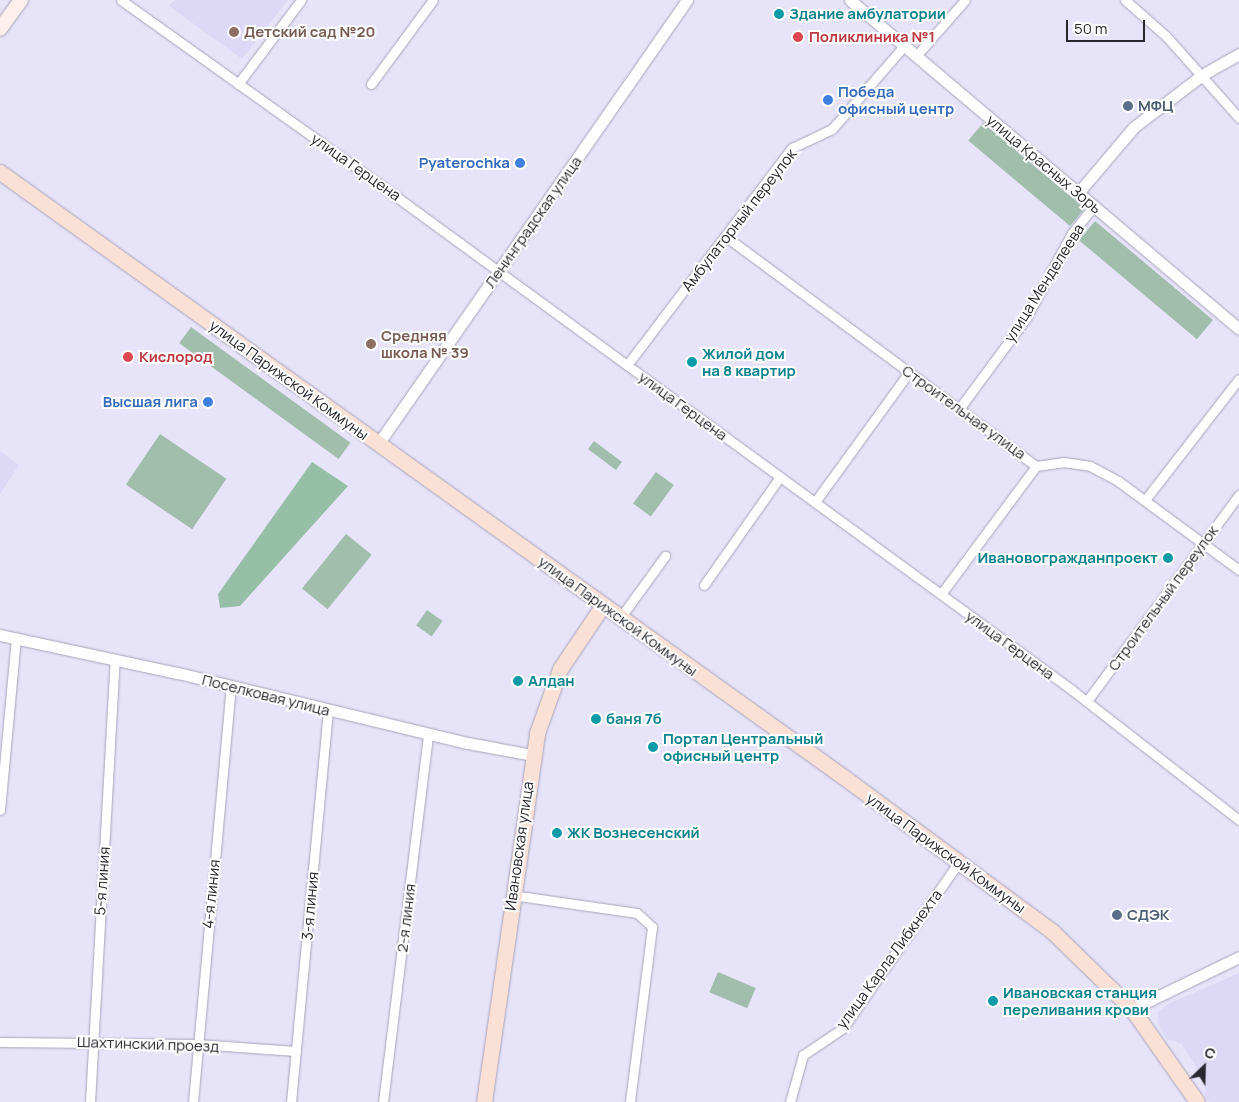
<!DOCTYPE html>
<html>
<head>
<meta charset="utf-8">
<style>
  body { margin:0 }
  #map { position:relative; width:1239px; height:1102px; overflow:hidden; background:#e7e4fa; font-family:Manrope,sans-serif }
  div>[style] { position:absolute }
  .built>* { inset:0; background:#ddd8f5 }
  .green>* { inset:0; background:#a1bdac; transform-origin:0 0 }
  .forest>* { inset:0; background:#97bea7 }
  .roads { filter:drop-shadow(0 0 1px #a7a4b8) drop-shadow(0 0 1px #a7a4b8) }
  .minor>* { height:9px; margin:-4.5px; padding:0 4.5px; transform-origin:4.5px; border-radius:4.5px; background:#fff }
  .tertiary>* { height:11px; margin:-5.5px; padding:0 5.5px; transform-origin:5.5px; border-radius:5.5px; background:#fff }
  .secondary>* { height:14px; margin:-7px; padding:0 7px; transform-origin:7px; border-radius:7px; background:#fdefeb }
  .primary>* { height:15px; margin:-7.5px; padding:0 7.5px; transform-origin:7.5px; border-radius:7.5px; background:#fbe0d6 }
  .dots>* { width:14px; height:14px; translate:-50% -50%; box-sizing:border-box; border:2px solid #fff; border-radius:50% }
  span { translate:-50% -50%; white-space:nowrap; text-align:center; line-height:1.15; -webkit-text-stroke:4px #fff; paint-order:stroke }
  .culture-label { font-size:15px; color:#0d838f; font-weight:700 }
  .left { translate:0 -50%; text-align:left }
  .right { translate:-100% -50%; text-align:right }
  .education-label { font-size:15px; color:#785e54; font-weight:700 }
  .health-label { font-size:15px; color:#be3a42; font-weight:700 }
  .shop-label { font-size:15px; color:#366cbe; font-weight:700 }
  .service-label { font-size:15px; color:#4e5e75; font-weight:700 }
  .street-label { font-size:15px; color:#28262e }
  .north { position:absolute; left:1179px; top:1042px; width:50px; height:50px; -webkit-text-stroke:4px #fff; paint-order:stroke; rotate:24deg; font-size:14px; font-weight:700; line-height:20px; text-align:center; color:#28262e }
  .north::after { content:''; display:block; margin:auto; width:18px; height:22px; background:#28262e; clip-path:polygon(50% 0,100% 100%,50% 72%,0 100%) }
  .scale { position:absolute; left:1066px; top:20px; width:79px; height:22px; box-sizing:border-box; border:2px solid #28262e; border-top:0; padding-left:6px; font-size:15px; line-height:18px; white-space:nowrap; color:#28262e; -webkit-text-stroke:4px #fff; paint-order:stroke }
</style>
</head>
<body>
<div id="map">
  <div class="built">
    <div style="clip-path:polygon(175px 0,288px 0,242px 59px,169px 6px)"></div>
    <div style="clip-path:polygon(0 451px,19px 465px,0 494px)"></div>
    <div style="clip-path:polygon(1239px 973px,1239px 1102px,1209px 1102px,1205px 1096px,1205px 1082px,1182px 1044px,1167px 1039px,1158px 1023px,1158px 1012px,1168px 1004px)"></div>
  </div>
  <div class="green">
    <div style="left:983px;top:123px;width:133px;height:23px;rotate:40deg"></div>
    <div style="left:1095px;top:221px;width:154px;height:25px;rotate:40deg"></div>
    <div style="left:191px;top:327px;width:197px;height:20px;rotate:36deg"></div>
    <div style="left:160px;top:434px;width:80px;height:61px;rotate:34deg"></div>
    <div style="left:594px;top:441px;width:35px;height:10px;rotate:37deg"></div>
    <div style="left:656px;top:472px;width:22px;height:39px;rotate:36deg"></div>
    <div style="left:346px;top:534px;width:33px;height:70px;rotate:39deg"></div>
    <div style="left:427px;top:610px;width:19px;height:19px;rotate:35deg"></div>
    <div style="left:718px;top:972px;width:41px;height:22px;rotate:23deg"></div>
  </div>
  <div class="forest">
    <div style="clip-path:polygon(312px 462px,348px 486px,240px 606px,220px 608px,218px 594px)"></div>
  </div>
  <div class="roads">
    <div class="minor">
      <div style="left:121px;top:0;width:335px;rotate:35.5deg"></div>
      <div style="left:394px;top:195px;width:839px;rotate:36.13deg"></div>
      <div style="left:1072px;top:690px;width:212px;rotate:37.9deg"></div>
      <div style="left:1125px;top:0;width:55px;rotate:41.3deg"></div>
      <div style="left:1166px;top:36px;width:110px;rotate:48.3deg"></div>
      <div style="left:916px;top:56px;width:74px;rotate:-48.8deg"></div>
      <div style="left:238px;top:84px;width:105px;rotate:-53.1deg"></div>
      <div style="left:371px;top:84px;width:104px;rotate:-53.6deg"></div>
      <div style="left:725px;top:236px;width:387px;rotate:36.5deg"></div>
      <div style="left:1036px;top:466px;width:27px;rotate:-8deg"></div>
      <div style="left:1063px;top:462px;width:27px;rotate:8deg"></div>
      <div style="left:1090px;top:466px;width:32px;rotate:28deg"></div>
      <div style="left:1118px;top:481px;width:150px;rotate:36.3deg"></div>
      <div style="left:627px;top:365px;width:273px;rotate:-52.8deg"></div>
      <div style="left:792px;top:148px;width:44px;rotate:-25.4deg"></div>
      <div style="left:832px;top:129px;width:110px;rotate:-49.1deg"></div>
      <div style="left:959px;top:409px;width:113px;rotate:-53.6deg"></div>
      <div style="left:1026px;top:318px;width:97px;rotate:-61.6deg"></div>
      <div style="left:1072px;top:233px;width:35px;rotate:-51deg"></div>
      <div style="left:1145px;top:500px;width:153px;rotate:-52.2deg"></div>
      <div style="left:815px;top:502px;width:160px;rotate:-54.1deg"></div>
      <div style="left:704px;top:585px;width:132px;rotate:-54.9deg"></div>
      <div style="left:941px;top:594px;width:159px;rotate:-53.4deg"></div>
      <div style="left:620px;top:618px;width:77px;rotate:-54deg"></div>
      <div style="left:1087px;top:701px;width:256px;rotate:-53.6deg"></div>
      <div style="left:0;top:810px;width:173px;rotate:-84.7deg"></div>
      <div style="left:512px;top:895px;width:126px;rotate:8.2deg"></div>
      <div style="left:637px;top:913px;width:21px;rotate:43deg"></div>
      <div style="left:652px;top:927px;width:176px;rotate:97.2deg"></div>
      <div style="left:0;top:1042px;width:197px;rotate:0.6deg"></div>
      <div style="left:197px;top:1044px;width:99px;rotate:4deg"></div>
      <div style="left:90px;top:1102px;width:444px;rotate:-86.8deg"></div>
      <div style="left:193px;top:1102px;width:418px;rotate:-84.8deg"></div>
      <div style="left:291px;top:1102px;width:394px;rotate:-84.6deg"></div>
      <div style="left:383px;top:1102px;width:371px;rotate:-83deg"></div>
      <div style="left:790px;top:1102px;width:49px;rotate:-74.5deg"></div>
      <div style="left:803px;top:1055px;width:48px;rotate:-34deg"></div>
      <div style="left:843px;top:1028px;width:203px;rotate:-55.1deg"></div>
    </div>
    <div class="tertiary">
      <div style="left:850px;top:0;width:509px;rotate:40.22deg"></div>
      <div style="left:1078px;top:193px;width:87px;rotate:-49.7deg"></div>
      <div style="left:1134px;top:127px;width:86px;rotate:-37.4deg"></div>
      <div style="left:1202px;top:75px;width:43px;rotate:-29.6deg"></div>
      <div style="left:378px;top:444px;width:541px;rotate:-55.16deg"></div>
      <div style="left:0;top:635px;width:182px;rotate:12.1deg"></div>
      <div style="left:178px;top:673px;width:298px;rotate:13.6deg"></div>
      <div style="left:468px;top:743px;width:65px;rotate:10.6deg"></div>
      <div style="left:1132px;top:1009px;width:119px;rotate:-25.9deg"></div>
    </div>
    <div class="secondary">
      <div style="left:0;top:29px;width:36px;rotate:-54deg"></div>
    </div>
    <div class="primary">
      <div style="left:0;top:172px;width:1040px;rotate:35.65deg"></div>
      <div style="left:845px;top:778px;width:259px;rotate:36.5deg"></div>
      <div style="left:1053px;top:932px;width:110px;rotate:44.3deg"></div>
      <div style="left:1132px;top:1009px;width:113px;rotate:55deg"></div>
      <div style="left:484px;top:1102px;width:373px;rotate:-81.8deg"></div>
      <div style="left:537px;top:733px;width:68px;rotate:-70.2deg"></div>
      <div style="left:560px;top:669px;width:77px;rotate:-56.1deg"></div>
    </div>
  </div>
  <div class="dots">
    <div style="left:779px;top:14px;background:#0f9aa8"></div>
    <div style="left:234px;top:32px;background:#8d6e63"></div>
    <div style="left:798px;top:37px;background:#e0444e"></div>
    <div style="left:828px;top:100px;background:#3f7fe0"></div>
    <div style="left:1128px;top:106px;background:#5c6f8a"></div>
    <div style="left:520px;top:163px;background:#3f7fe0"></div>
    <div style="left:371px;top:344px;background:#8d6e63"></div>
    <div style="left:128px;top:357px;background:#e0444e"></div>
    <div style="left:692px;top:362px;background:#0f9aa8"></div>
    <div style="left:208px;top:402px;background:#3f7fe0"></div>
    <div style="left:1168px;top:558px;background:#0f9aa8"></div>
    <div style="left:518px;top:681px;background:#0f9aa8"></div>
    <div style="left:596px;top:719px;background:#0f9aa8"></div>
    <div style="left:653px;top:747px;background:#0f9aa8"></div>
    <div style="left:557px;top:833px;background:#0f9aa8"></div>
    <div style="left:1117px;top:915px;background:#5c6f8a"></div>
    <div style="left:993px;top:1001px;background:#0f9aa8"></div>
  </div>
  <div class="culture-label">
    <span class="left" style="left:789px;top:14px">Здание амбулатории</span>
    <span class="left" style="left:702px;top:362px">Жилой дом<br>на 8 квартир</span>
    <span class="right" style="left:1158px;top:558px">Ивановогражданпроект</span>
    <span class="left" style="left:528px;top:681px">Алдан</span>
    <span class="left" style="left:606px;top:719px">баня 7б</span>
    <span class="left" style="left:663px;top:747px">Портал Центральный<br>офисный центр</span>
    <span class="left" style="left:567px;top:833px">ЖК Вознесенский</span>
    <span class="left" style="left:1003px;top:1001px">Ивановская станция<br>переливания крови</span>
  </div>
  <div class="education-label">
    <span class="left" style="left:244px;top:32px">Детский сад №20</span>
    <span class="left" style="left:381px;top:344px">Средняя<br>школа № 39</span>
  </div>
  <div class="health-label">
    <span class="left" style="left:809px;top:37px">Поликлиника №1</span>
    <span class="left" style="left:139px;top:357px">Кислород</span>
  </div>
  <div class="shop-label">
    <span class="left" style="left:838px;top:100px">Победа<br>офисный центр</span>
    <span class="right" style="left:510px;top:163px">Pyaterochka</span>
    <span class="right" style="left:198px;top:402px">Высшая лига</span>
  </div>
  <div class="service-label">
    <span class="left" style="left:1138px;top:106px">МФЦ</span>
    <span class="left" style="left:1127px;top:915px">СДЭК</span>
  </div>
  <div class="street-label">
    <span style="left:1044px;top:164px;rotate:40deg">улица Красных Зорь</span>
    <span style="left:356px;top:167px;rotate:35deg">улица Герцена</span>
    <span style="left:739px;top:220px;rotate:-52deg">Амбулаторный переулок</span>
    <span style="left:533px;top:222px;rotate:-55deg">Ленинградская улица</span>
    <span style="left:1044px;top:283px;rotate:-58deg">улица Менделеева</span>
    <span style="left:289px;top:380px;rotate:36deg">улица Парижской Коммуны</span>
    <span style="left:683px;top:406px;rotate:36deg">улица Герцена</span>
    <span style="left:964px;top:412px;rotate:36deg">Строительная улица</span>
    <span style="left:1163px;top:598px;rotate:-54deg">Строительный переулок</span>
    <span style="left:618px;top:616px;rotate:36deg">улица Парижской Коммуны</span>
    <span style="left:1010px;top:645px;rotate:36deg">улица Герцена</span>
    <span style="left:266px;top:695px;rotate:14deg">Поселковая улица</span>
    <span style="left:519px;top:846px;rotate:-82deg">Ивановская улица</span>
    <span style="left:946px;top:853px;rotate:36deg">улица Парижской Коммуны</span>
    <span style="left:102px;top:881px;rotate:-86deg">5-я линия</span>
    <span style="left:211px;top:894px;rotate:-84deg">4-я линия</span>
    <span style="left:310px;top:906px;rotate:-85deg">3-я линия</span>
    <span style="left:406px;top:918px;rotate:-83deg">2-я линия</span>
    <span style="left:889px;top:959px;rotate:-54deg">улица Карла Либкнехта</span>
    <span style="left:148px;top:1044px;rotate:2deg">Шахтинский проезд</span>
  </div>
  <div class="north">С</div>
  <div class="scale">50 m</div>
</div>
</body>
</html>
